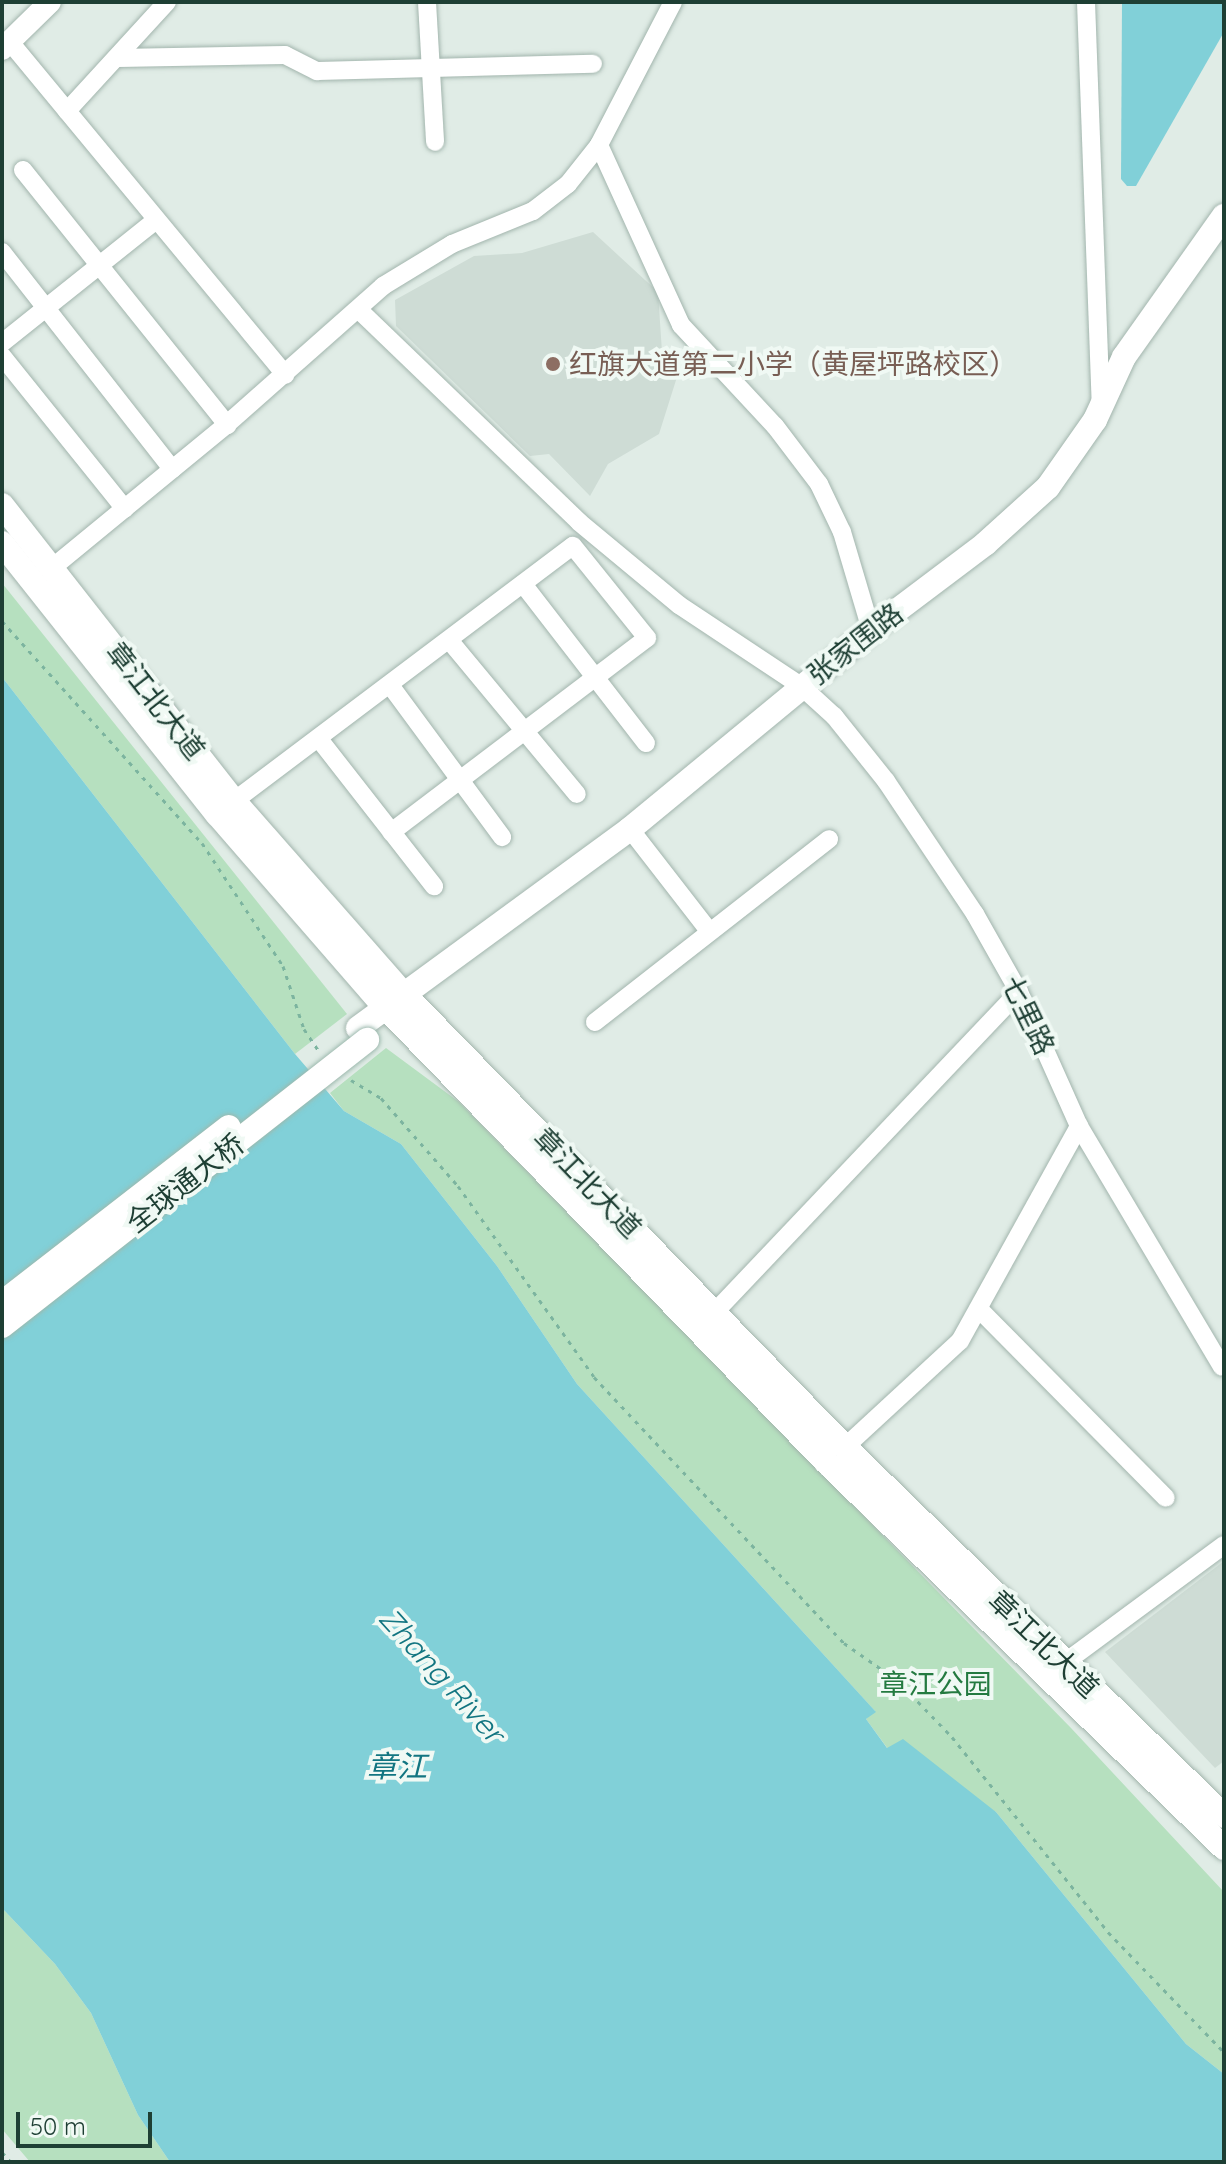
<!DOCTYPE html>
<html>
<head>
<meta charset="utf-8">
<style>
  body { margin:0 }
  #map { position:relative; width:1226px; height:2164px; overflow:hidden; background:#e0ece6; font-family:Quicksand,"Noto Sans SC",sans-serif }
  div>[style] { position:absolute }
  .built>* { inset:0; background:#cedcd5 }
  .green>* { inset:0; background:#b6e0bf }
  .water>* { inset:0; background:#81d0d8 }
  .path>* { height:3px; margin-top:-1.5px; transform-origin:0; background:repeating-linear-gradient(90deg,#7cb49f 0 4px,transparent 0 10px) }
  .roads { filter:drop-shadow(0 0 2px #a2b5ad) drop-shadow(0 0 2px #a2b5ad) }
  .minor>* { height:18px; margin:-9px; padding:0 9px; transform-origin:9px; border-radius:9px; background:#fff }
  .tertiary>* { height:22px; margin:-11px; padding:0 11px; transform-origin:11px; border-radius:11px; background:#fff }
  .secondary>* { height:24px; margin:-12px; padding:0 12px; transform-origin:12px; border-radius:12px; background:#fff }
  .bridges { filter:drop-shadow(0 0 2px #9db9ae) drop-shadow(0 0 2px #9db9ae) }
  .secondary-bridge>* { height:24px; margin:-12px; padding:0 12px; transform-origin:12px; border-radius:12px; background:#fff }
  .dots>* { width:22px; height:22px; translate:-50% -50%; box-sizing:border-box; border:4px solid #f0f9f4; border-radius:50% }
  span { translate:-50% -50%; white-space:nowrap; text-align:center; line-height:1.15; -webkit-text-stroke:8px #f0f9f4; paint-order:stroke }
  .education-label { font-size:28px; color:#785e54 }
  .left { translate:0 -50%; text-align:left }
  .street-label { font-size:28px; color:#1e3f34 }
  .park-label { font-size:28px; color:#247a40 }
  .water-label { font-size:30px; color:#127581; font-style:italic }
  .frame { position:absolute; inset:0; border:4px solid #1e3f34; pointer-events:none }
  .scale { position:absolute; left:16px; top:2112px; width:136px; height:36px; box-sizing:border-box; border:4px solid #1e3f34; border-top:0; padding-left:10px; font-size:24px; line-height:28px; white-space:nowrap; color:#1e3f34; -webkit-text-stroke:6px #f0f9f4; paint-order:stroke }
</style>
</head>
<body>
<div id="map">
  <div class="built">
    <div style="clip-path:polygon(593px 232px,658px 292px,662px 352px,677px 377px,659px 434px,608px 464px,590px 496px,549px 454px,530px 456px,396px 326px,395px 300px,474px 256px,522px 253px)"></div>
    <div style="clip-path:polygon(1224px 1561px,1224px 1761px,1215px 1768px,1105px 1652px)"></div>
  </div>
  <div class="green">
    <div style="clip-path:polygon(2px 583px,347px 1014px,295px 1054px,2px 677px)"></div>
    <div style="clip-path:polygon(386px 1048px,459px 1102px,1071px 1728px,1224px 1892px,1224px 2074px,1186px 2044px,996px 1812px,888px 1749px,866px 1719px,875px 1711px,577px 1384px,497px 1266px,401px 1144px,344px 1111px,330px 1093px)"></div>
    <div style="clip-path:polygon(2px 1908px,55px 1964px,91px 2013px,138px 2115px,170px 2162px,30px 2162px,2px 2129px)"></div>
  </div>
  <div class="water">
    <div style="clip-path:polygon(1122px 2px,1224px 2px,1224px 32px,1136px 186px,1127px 186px,1121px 179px)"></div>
    <div style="clip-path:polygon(2px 677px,295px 1054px,344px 1111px,401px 1144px,497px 1266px,577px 1384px,876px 1712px,866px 1719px,887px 1748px,903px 1739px,996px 1812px,1186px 2044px,1224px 2074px,1224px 2162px,170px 2162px,138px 2115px,91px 2013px,55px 1964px,2px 1908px)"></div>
  </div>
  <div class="path">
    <div style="left:2px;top:621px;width:299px;rotate:48deg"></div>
    <div style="left:202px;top:843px;width:147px;rotate:56.6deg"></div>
    <div style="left:283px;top:966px;width:66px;rotate:71.6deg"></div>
    <div style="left:304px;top:1029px;width:27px;rotate:56deg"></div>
    <div style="left:351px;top:1080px;width:35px;rotate:31deg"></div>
    <div style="left:381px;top:1098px;width:117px;rotate:48.8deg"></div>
    <div style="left:458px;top:1186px;width:234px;rotate:54.5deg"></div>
    <div style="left:594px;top:1377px;width:365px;rotate:46.8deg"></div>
    <div style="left:844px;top:1643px;width:65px;rotate:34.9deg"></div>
    <div style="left:897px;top:1680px;width:79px;rotate:46deg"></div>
    <div style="left:952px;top:1737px;width:250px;rotate:51.3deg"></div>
    <div style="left:1108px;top:1932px;width:167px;rotate:46deg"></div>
    <div style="left:2px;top:2152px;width:13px;rotate:48deg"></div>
  </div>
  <div class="roads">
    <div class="minor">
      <div style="left:427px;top:2px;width:140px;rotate:86.7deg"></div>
      <div style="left:673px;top:2px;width:161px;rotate:117.4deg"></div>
      <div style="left:599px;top:145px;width:198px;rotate:65.5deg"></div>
      <div style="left:681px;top:325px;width:138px;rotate:47.1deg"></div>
      <div style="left:775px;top:426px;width:73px;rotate:52.8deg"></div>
      <div style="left:819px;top:484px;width:53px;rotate:64.4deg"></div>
      <div style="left:842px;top:532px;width:102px;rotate:73.5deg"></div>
      <div style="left:1086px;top:2px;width:401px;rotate:87.9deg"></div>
      <div style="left:10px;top:42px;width:432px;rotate:50.4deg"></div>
      <div style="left:118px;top:58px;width:167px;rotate:-1deg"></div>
      <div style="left:285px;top:55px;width:36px;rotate:27deg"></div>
      <div style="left:317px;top:71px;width:276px;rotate:-1.5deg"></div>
      <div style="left:67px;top:111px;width:148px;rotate:-47.5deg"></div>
      <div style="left:23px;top:170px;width:327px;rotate:51.3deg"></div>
      <div style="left:2px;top:252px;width:276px;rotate:51.9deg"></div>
      <div style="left:360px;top:311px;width:304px;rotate:43.9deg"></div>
      <div style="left:579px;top:522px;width:130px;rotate:39.7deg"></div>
      <div style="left:679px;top:605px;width:146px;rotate:33.6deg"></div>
      <div style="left:801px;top:686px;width:45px;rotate:42.3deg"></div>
      <div style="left:834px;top:716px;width:83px;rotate:51.3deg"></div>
      <div style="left:886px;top:781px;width:160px;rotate:56.2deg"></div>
      <div style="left:975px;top:914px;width:90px;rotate:60.6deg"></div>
      <div style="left:1019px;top:992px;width:147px;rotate:65.9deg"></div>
      <div style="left:1079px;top:1126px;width:280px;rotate:59.3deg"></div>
      <div style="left:2px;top:343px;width:197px;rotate:-38.6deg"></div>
      <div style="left:2px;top:356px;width:196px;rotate:51.2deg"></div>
      <div style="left:52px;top:568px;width:225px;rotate:-39.4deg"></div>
      <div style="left:226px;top:425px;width:210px;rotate:-41.5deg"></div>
      <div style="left:383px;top:286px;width:81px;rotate:-31.3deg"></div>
      <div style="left:452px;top:244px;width:87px;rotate:-22.2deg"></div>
      <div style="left:533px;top:211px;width:44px;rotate:-37.6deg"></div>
      <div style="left:568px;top:184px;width:50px;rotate:-51.5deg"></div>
      <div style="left:523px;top:584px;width:201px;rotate:52.3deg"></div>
      <div style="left:449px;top:640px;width:200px;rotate:50.3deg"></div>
      <div style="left:390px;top:685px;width:189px;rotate:53.6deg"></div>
      <div style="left:319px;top:739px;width:187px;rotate:52deg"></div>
      <div style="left:234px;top:801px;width:424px;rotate:-37deg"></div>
      <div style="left:573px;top:546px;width:118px;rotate:51.2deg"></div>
      <div style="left:647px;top:638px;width:321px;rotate:142.8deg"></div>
      <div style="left:630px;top:829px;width:130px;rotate:52.2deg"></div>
      <div style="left:595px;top:1022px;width:297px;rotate:-38deg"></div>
      <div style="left:980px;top:1310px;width:264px;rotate:45.3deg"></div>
      <div style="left:714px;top:1313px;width:443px;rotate:-46.5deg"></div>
      <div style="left:845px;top:1447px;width:156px;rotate:-42.7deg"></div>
      <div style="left:960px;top:1341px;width:246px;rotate:-61deg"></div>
      <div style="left:1063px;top:1664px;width:200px;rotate:-36.5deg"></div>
    </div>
    <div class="tertiary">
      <div style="left:2px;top:49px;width:67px;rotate:-44.4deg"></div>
    </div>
    <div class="secondary">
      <div style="left:2px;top:505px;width:376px;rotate:51.9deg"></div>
      <div style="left:234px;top:801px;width:254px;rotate:48.7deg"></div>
      <div style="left:402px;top:992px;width:635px;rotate:45.77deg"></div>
      <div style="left:845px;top:1447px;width:529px;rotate:44.23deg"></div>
      <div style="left:2px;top:543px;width:346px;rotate:51.6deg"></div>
      <div style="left:217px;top:814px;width:256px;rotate:49deg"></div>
      <div style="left:385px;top:1007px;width:635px;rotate:45.89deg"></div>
      <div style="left:827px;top:1463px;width:553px;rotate:44.12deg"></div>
      <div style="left:358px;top:1028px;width:337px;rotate:-36.2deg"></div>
      <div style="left:630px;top:829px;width:313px;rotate:-39.5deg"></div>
      <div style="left:871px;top:630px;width:143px;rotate:-37deg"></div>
      <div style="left:985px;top:544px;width:85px;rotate:-42.1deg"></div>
      <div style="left:1048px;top:487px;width:82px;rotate:-55deg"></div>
      <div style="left:1095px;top:420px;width:69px;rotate:-65.3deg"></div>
      <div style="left:1124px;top:357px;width:173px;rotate:-54.7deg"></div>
    </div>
  </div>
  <div class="bridges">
    <div class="secondary-bridge">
      <div style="left:2px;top:1303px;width:287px;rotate:-37.8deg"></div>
      <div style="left:2px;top:1326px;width:464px;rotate:-38.1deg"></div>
    </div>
  </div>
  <div class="dots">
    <div style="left:553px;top:364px;background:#8d6e63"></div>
  </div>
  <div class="education-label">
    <span class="left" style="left:569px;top:364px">红旗大道第二小学（黄屋坪路校区）</span>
  </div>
  <div class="street-label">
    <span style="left:855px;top:644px;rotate:-38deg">张家围路</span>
    <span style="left:156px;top:701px;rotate:52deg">章江北大道</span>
    <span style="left:1028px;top:1015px;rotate:64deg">七里路</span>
    <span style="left:185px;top:1183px;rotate:-38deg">全球通大桥</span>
    <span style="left:588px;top:1183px;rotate:46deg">章江北大道</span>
    <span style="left:1044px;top:1644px;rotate:44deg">章江北大道</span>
  </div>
  <div class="park-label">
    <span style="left:936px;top:1684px">章江公园</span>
  </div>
  <div class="water-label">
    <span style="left:442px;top:1675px;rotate:48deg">Zhang River</span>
    <span style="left:397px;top:1766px">章江</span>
  </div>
  <div class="frame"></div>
  <div class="scale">50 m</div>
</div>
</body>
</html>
